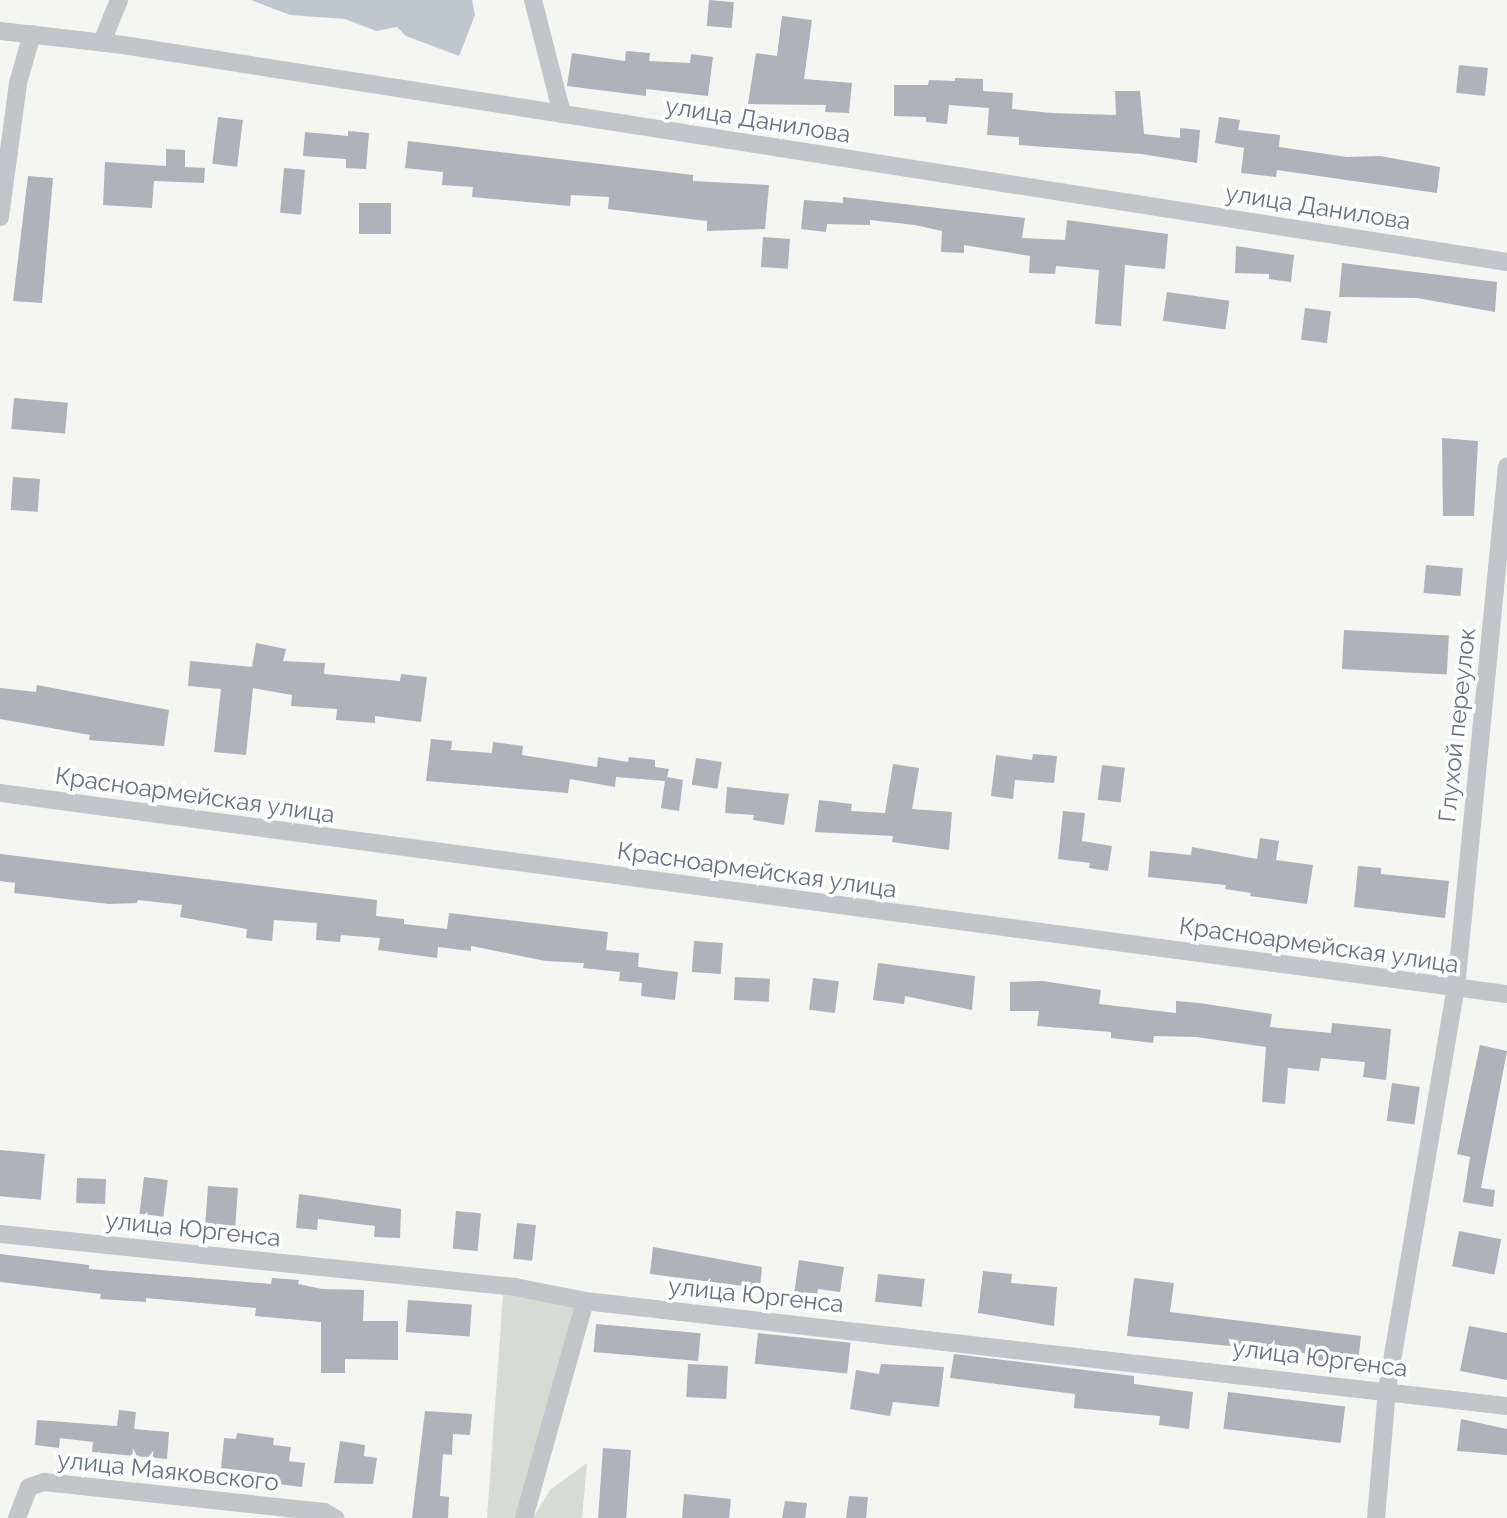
<!DOCTYPE html>
<html>
<head>
<meta charset="utf-8">
<style>
  body { margin:0 }
  #map { position:relative; width:1507px; height:1518px; overflow:hidden; background:#f5f5f1; font-family:Raleway,sans-serif }
  div>[style] { position:absolute }
  .green>* { inset:0; background:#d5dcd2 }
  .water>* { inset:0; background:#bdc7cd }
  .building>* { inset:0; background:#adb3ba; transform-origin:0 0 }
  .street>* { height:18px; margin:-9px; padding:0 9px; transform-origin:9px; border-radius:9px; background:#c2c5c9 }
  span { translate:-50% -50%; white-space:nowrap; text-align:center; line-height:1.15; -webkit-text-stroke:7px #fff; paint-order:stroke }
  .street-label { font-size:24px; color:#637284 }
</style>
</head>
<body>
<div id="map">
  <div class="green">
    <div style="clip-path:polygon(503px 1295px,575px 1302px,518px 1518px,487px 1518px)"></div>
    <div style="clip-path:polygon(587px 1463px,582px 1518px,533px 1518px,550px 1490px)"></div>
  </div>
  <div class="water">
    <div style="clip-path:polygon(251px 0,472px 0,475px 15px,459px 56px,406px 36px,397px 27px,376px 31px,345px 19px,290px 15px)"></div>
  </div>
  <div class="building">
    <div style="left:709px;top:0;width:25px;height:26px;rotate:5deg"></div>
    <div style="clip-path:polygon(782px 16px,812px 20px,804px 79px,852px 83px,849px 113px,825px 112px,826px 105px,748px 104px,756px 53px,777px 56px)"></div>
    <div style="clip-path:polygon(626px 51px,650px 53px,649px 61px,690px 63px,691px 54px,713px 57px,708px 96px,646px 89px,646px 96px,567px 86px,572px 53px,625px 61px)"></div>
    <div style="left:1459px;top:65px;width:29px;height:28px;rotate:6deg"></div>
    <div style="clip-path:polygon(955px 78px,983px 79px,983px 91px,1013px 93px,1012px 109px,1052px 113px,1116px 115px,1115px 91px,1140px 91px,1144px 134px,1180px 138px,1180px 128px,1200px 130px,1197px 163px,1142px 154px,1019px 145px,1019px 137px,987px 135px,989px 108px,949px 105px,947px 124px,926px 122px,926px 117px,894px 116px,894px 85px,928px 85px,929px 80px,955px 81px)"></div>
    <div style="left:218px;top:117px;width:25px;height:47px;rotate:7deg"></div>
    <div style="clip-path:polygon(1219px 117px,1240px 120px,1238px 130px,1280px 135px,1279px 147px,1347px 157px,1380px 156px,1440px 167px,1437px 193px,1277px 170px,1276px 177px,1241px 173px,1244px 148px,1215px 143px)"></div>
    <div style="clip-path:polygon(348px 131px,369px 133px,366px 169px,346px 168px,346px 159px,303px 156px,305px 132px,348px 136px)"></div>
    <div style="clip-path:polygon(408px 141px,693px 175px,693px 181px,769px 185px,765px 229px,707px 231px,707px 221px,608px 209px,609px 197px,571px 195px,570px 206px,472px 197px,473px 187px,442px 185px,443px 172px,405px 168px)"></div>
    <div style="clip-path:polygon(166px 149px,185px 150px,185px 167px,205px 168px,204px 183px,154px 181px,152px 208px,103px 205px,105px 162px,166px 166px)"></div>
    <div style="left:284px;top:168px;width:21px;height:45px;rotate:5deg"></div>
    <div style="clip-path:polygon(28px 176px,53px 178px,42px 303px,13px 301px)"></div>
    <div style="clip-path:polygon(843px 197px,1025px 218px,1022px 238px,1065px 240px,1067px 220px,1168px 234px,1165px 269px,1125px 265px,1121px 326px,1095px 324px,1099px 270px,1056px 266px,1055px 274px,1029px 273px,1030px 256px,964px 245px,964px 253px,941px 252px,942px 231px,915px 225px,870px 220px,870px 225px,827px 224px,826px 232px,801px 229px,804px 200px,843px 203px)"></div>
    <div style="left:359px;top:203px;width:32px;height:31px"></div>
    <div style="left:763px;top:237px;width:27px;height:30px;rotate:4deg"></div>
    <div style="clip-path:polygon(1236px 246px,1294px 255px,1291px 282px,1269px 279px,1269px 274px,1235px 273px)"></div>
    <div style="clip-path:polygon(1342px 263px,1497px 282px,1495px 312px,1417px 298px,1339px 297px)"></div>
    <div style="left:1167px;top:292px;width:63px;height:29px;rotate:8deg"></div>
    <div style="left:1305px;top:308px;width:26px;height:32px;rotate:7deg"></div>
    <div style="left:14px;top:398px;width:54px;height:31px;rotate:5deg"></div>
    <div style="clip-path:polygon(1442px 438px,1478px 441px,1474px 516px,1443px 516px)"></div>
    <div style="left:13px;top:477px;width:27px;height:33px;rotate:4deg"></div>
    <div style="left:1426px;top:565px;width:37px;height:28px;rotate:5deg"></div>
    <div style="left:1344px;top:630px;width:105px;height:39px;rotate:3deg"></div>
    <div style="clip-path:polygon(256px 643px,286px 649px,283px 661px,325px 663px,324px 674px,400px 681px,401px 674px,427px 677px,421px 722px,375px 716px,375px 723px,336px 720px,337px 709px,291px 706px,292px 695px,253px 688px,246px 755px,214px 752px,221px 689px,188px 686px,190px 661px,252px 667px)"></div>
    <div style="clip-path:polygon(37px 685px,169px 710px,164px 746px,89px 740px,90px 735px,0 719px,0 688px,36px 692px)"></div>
    <div style="clip-path:polygon(431px 739px,452px 741px,451px 750px,492px 753px,493px 742px,523px 746px,522px 755px,597px 767px,598px 757px,628px 762px,629px 757px,655px 760px,655px 767px,669px 769px,667px 777px,683px 780px,679px 811px,661px 808px,665px 781px,616px 777px,615px 787px,570px 779px,568px 793px,426px 781px)"></div>
    <div style="clip-path:polygon(1033px 754px,1057px 756px,1054px 783px,1015px 780px,1013px 799px,991px 796px,996px 755px,1032px 760px)"></div>
    <div style="left:696px;top:758px;width:26px;height:27px;rotate:9deg"></div>
    <div style="clip-path:polygon(893px 764px,919px 768px,912px 809px,952px 812px,949px 850px,892px 842px,893px 836px,815px 832px,819px 800px,852px 804px,851px 811px,885px 813px)"></div>
    <div style="left:1102px;top:765px;width:23px;height:35px;rotate:7deg"></div>
    <div style="clip-path:polygon(727px 787px,789px 794px,784px 825px,753px 820px,754px 815px,725px 813px)"></div>
    <div style="clip-path:polygon(1063px 811px,1085px 813px,1082px 841px,1112px 846px,1108px 871px,1089px 868px,1090px 863px,1058px 859px)"></div>
    <div style="clip-path:polygon(1260px 838px,1279px 841px,1276px 860px,1313px 865px,1307px 904px,1250px 896px,1251px 893px,1225px 889px,1226px 885px,1148px 877px,1150px 851px,1191px 855px,1192px 847px,1257px 859px)"></div>
    <div style="clip-path:polygon(0 854px,377px 900px,376px 916px,404px 919px,404px 924px,447px 929px,449px 913px,608px 932px,606px 950px,639px 953px,638px 967px,678px 972px,675px 1000px,641px 996px,642px 983px,619px 981px,620px 972px,583px 968px,584px 963px,546px 961px,471px 946px,471px 951px,438px 947px,437px 958px,378px 950px,380px 938px,341px 935px,340px 942px,316px 940px,317px 923px,274px 920px,272px 941px,246px 938px,247px 929px,180px 917px,182px 905px,138px 900px,137px 903px,109px 904px,14px 893px,15px 883px,0 881px)"></div>
    <div style="clip-path:polygon(1358px 866px,1381px 868px,1381px 874px,1449px 881px,1445px 918px,1354px 907px)"></div>
    <div style="left:694px;top:941px;width:29px;height:31px;rotate:4deg"></div>
    <div style="clip-path:polygon(878px 963px,975px 976px,972px 1010px,905px 996px,904px 1004px,873px 1000px)"></div>
    <div style="left:735px;top:977px;width:35px;height:23px;rotate:3deg"></div>
    <div style="left:813px;top:978px;width:26px;height:32px;rotate:7deg"></div>
    <div style="clip-path:polygon(1043px 981px,1101px 990px,1099px 1004px,1176px 1013px,1176px 1001px,1199px 1003px,1272px 1014px,1270px 1027px,1331px 1033px,1332px 1023px,1391px 1029px,1386px 1080px,1363px 1077px,1365px 1062px,1321px 1058px,1319px 1071px,1288px 1068px,1285px 1104px,1262px 1102px,1266px 1047px,1196px 1037px,1154px 1036px,1153px 1043px,1111px 1038px,1111px 1032px,1037px 1026px,1039px 1011px,1010px 1011px,1010px 982px)"></div>
    <div style="clip-path:polygon(1480px 1045px,1507px 1051px,1481px 1188px,1495px 1190px,1493px 1207px,1463px 1202px,1470px 1157px,1457px 1154px)"></div>
    <div style="left:1392px;top:1083px;width:28px;height:38px;rotate:8deg"></div>
    <div style="left:0;top:1150px;width:45px;height:46px;rotate:5deg"></div>
    <div style="left:144px;top:1177px;width:24px;height:37px;rotate:7deg"></div>
    <div style="left:77px;top:1178px;width:29px;height:25px;rotate:2deg"></div>
    <div style="left:208px;top:1186px;width:30px;height:39px;rotate:4deg"></div>
    <div style="clip-path:polygon(299px 1194px,401px 1209px,400px 1238px,374px 1237px,375px 1226px,318px 1219px,317px 1230px,296px 1228px)"></div>
    <div style="left:456px;top:1211px;width:25px;height:38px;rotate:5deg"></div>
    <div style="left:517px;top:1223px;width:19px;height:36px;rotate:6deg"></div>
    <div style="left:1459px;top:1231px;width:43px;height:36px;rotate:11deg"></div>
    <div style="clip-path:polygon(653px 1247px,762px 1267px,760px 1288px,650px 1274px)"></div>
    <div style="clip-path:polygon(0 1254px,89px 1265px,89px 1269px,271px 1284px,272px 1278px,299px 1280px,298px 1284px,322px 1289px,364px 1290px,363px 1321px,398px 1321px,398px 1360px,345px 1359px,345px 1373px,321px 1373px,321px 1322px,255px 1316px,256px 1308px,146px 1298px,146px 1302px,100px 1299px,101px 1294px,0 1282px)"></div>
    <div style="clip-path:polygon(799px 1260px,844px 1267px,840px 1292px,818px 1289px,817px 1297px,794px 1294px)"></div>
    <div style="clip-path:polygon(983px 1271px,1012px 1274px,1011px 1283px,1057px 1287px,1054px 1326px,978px 1313px)"></div>
    <div style="left:878px;top:1274px;width:47px;height:28px;rotate:6deg"></div>
    <div style="clip-path:polygon(1134px 1278px,1174px 1283px,1170px 1312px,1361px 1336px,1358px 1363px,1313px 1360px,1313px 1354px,1127px 1336px)"></div>
    <div style="left:408px;top:1300px;width:64px;height:32px;rotate:4deg"></div>
    <div style="left:596px;top:1324px;width:105px;height:28px;rotate:5deg"></div>
    <div style="clip-path:polygon(1469px 1326px,1507px 1333px,1507px 1380px,1460px 1371px)"></div>
    <div style="left:758px;top:1333px;width:93px;height:31px;rotate:6deg"></div>
    <div style="clip-path:polygon(954px 1354px,1134px 1376px,1134px 1384px,1193px 1392px,1189px 1429px,1159px 1425px,1160px 1416px,1074px 1408px,1075px 1394px,950px 1378px)"></div>
    <div style="left:688px;top:1364px;width:40px;height:33px;rotate:3deg"></div>
    <div style="clip-path:polygon(881px 1364px,944px 1367px,939px 1407px,893px 1402px,890px 1416px,850px 1409px,856px 1370px,879px 1374px)"></div>
    <div style="left:1228px;top:1392px;width:118px;height:37px;rotate:7deg"></div>
    <div style="clip-path:polygon(119px 1410px,136px 1412px,134px 1429px,169px 1432px,167px 1459px,92px 1452px,93px 1442px,60px 1438px,59px 1448px,35px 1445px,37px 1420px,117px 1426px)"></div>
    <div style="clip-path:polygon(425px 1411px,472px 1414px,470px 1435px,453px 1434px,452px 1455px,443px 1454px,440px 1496px,449px 1497px,448px 1518px,412px 1518px)"></div>
    <div style="clip-path:polygon(1461px 1419px,1507px 1429px,1507px 1455px,1457px 1451px)"></div>
    <div style="clip-path:polygon(237px 1433px,274px 1438px,273px 1445px,291px 1447px,289px 1461px,305px 1463px,302px 1487px,255px 1481px,256px 1472px,221px 1468px,224px 1438px,236px 1439px)"></div>
    <div style="clip-path:polygon(340px 1441px,365px 1445px,364px 1456px,377px 1458px,373px 1484px,334px 1483px)"></div>
    <div style="left:603px;top:1448px;width:28px;height:70px;rotate:4deg"></div>
    <div style="clip-path:polygon(684px 1494px,731px 1499px,729px 1518px,682px 1518px)"></div>
    <div style="clip-path:polygon(849px 1496px,868px 1497px,866px 1518px,846px 1518px)"></div>
    <div style="clip-path:polygon(785px 1501px,807px 1503px,805px 1518px,782px 1518px)"></div>
  </div>
  <div class="street">
    <div style="left:533px;top:0;width:118px;rotate:75.7deg"></div>
    <div style="left:0;top:31px;width:124px;rotate:6.5deg"></div>
    <div style="left:123px;top:45px;width:1401px;rotate:8.91deg"></div>
    <div style="left:102px;top:42px;width:45px;rotate:-68deg"></div>
    <div style="left:0;top:217px;width:135px;rotate:-82.3deg"></div>
    <div style="left:18px;top:83px;width:51px;rotate:-74.1deg"></div>
    <div style="left:0;top:793px;width:1520px;rotate:7.6deg"></div>
    <div style="left:0;top:1234px;width:518px;rotate:5.88deg"></div>
    <div style="left:515px;top:1287px;width:71px;rotate:11.3deg"></div>
    <div style="left:585px;top:1301px;width:928px;rotate:6.5deg"></div>
    <div style="left:17px;top:1518px;width:33px;rotate:-69deg"></div>
    <div style="left:29px;top:1487px;width:16px;rotate:-18deg"></div>
    <div style="left:44px;top:1482px;width:282px;rotate:6.1deg"></div>
    <div style="left:324px;top:1512px;width:13px;rotate:29deg"></div>
    <div style="left:524px;top:1518px;width:225px;rotate:-74.3deg"></div>
    <div style="left:1376px;top:1518px;width:128px;rotate:-85.1deg"></div>
    <div style="left:1387px;top:1390px;width:408px;rotate:-80.3deg"></div>
    <div style="left:1456px;top:988px;width:524px;rotate:-84.42deg"></div>
  </div>
  <div class="street-label">
    <span style="left:758px;top:120px;rotate:9deg">улица Данилова</span>
    <span style="left:1318px;top:207px;rotate:9deg">улица Данилова</span>
    <span style="left:1457px;top:725px;rotate:-84deg">Глухой переулок</span>
    <span style="left:195px;top:795px;rotate:8deg">Красноармейская улица</span>
    <span style="left:757px;top:870px;rotate:8deg">Красноармейская улица</span>
    <span style="left:1319px;top:945px;rotate:8deg">Красноармейская улица</span>
    <span style="left:193px;top:1229px;rotate:6deg">улица Юргенса</span>
    <span style="left:756px;top:1295px;rotate:6deg">улица Юргенса</span>
    <span style="left:1320px;top:1358px;rotate:7deg">улица Юргенса</span>
    <span style="left:168px;top:1471px;rotate:6deg">улица Маяковского</span>
  </div>
</div>
</body>
</html>
